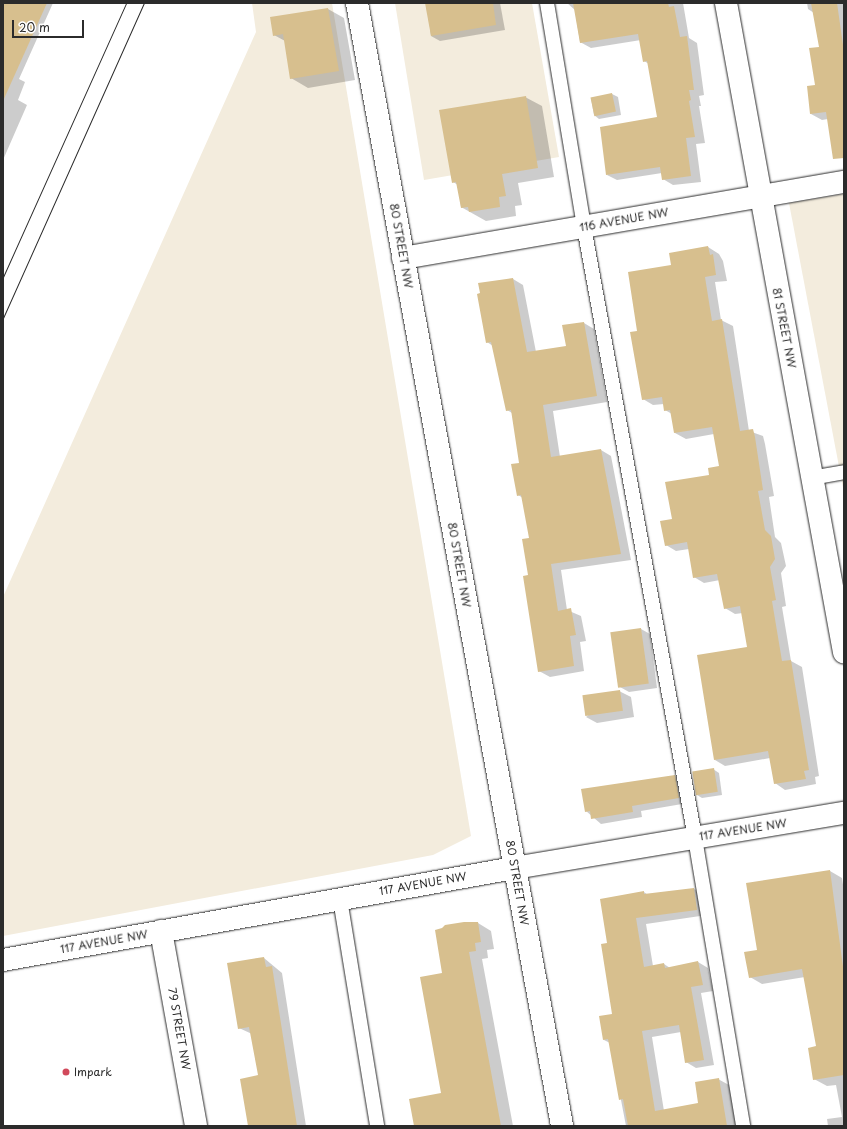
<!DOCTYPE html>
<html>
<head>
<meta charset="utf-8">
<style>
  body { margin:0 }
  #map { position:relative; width:847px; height:1129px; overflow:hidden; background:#fff; font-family:"Playpen Sans",sans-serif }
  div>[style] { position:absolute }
  .built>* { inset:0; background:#f3ecdd }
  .shadow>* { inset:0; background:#0003 }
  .building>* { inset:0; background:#d7bf8e; transform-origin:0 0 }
  .roads { filter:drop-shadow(0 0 1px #2b2b2b) drop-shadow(0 0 1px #2b2b2b) }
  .lane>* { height:14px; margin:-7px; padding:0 7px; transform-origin:7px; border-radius:7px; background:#fff }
  .street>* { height:22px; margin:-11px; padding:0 11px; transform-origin:11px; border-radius:11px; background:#fff }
  .secondary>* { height:22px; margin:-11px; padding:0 11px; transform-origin:11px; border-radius:11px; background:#fff }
  .tram>* { height:1px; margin:-0.5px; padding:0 0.5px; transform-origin:0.5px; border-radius:0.5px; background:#2b2b2b }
  .dots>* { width:11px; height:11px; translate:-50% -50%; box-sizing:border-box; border:2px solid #fff; border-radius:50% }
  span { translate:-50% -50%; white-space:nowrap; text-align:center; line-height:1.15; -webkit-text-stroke:3px #fff; paint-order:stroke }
  .street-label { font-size:11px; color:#2b2b2b }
  .poi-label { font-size:11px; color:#2b2b2b }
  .left { translate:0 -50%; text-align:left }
  .frame { position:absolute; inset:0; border:4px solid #2b2b2b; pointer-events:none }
  .scale { position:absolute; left:12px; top:20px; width:72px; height:18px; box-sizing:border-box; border:2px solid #2b2b2b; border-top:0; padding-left:5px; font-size:12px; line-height:14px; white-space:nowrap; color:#2b2b2b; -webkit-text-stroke:3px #fff; paint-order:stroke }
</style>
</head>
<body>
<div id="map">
  <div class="built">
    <div style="clip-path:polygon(252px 3px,332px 3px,471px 836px,433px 855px,3px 936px,3px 597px,256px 32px)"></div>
    <div style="clip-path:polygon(395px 3px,532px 3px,559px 157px,424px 180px)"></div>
    <div style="clip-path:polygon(844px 194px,844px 493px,789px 203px)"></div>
  </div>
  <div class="shadow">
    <div style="clip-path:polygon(3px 3px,53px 3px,19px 79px,25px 82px,18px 100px,27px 105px,3px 160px)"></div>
    <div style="clip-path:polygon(427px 3px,500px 3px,505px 30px,440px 41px,431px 36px)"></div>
    <div style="clip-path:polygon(567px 3px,683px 3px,689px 38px,697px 43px,704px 95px,699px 96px,701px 106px,699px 106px,705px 143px,696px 144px,701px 182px,673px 185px,663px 179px,662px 173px,617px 180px,607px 175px,658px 117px,649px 64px,644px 61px,641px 40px,591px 48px,580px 42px,575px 10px)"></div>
    <div style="clip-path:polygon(807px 3px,844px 3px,844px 153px,828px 119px,822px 120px,811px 114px,820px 48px,814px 13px,808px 9px)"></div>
    <div style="clip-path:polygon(328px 9px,344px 18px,355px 80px,308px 88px,291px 78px,285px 41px,274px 35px)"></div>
    <div style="clip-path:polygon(612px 94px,618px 97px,621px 115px,599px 119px,594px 115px,591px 98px)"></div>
    <div style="clip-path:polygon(525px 97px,542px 106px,554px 177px,518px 183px,522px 205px,515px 206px,516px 216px,486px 221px,461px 207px,458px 185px,453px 182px)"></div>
    <div style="clip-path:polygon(708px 247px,719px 254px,723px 261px,727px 281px,715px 282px,721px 320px,733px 326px,749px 431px,763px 436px,765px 444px,774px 496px,769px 497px,775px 537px,781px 543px,786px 566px,781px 573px,786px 606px,782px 607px,791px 661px,802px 667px,819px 776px,815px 777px,816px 784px,785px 790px,775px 783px,770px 758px,725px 766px,715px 760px,748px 648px,743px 613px,735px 614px,725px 608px,720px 580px,704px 583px,694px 577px,689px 549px,676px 551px,666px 545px,673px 520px,720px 467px,714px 434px,686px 439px,675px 433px,672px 414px,665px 410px,664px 404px,653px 405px,643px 399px,638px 332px,672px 266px)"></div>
    <div style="clip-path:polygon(513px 279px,523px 285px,536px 352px,567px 347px,584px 323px,594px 329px,607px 402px,553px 411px,560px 457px,601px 450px,611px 456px,631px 560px,561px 570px,567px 610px,581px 616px,586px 641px,580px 642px,584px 671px,550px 677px,539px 671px,529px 576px,530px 539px,523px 498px,518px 495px,521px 464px,512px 413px,507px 410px,493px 346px,487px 342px)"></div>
    <div style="clip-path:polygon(641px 629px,650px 634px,657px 688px,629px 692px,620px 687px)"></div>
    <div style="clip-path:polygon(619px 691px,631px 697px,634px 717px,597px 723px,586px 717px)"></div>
    <div style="clip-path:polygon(713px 769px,719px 773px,722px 795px,702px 798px,697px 795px)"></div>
    <div style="clip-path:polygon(675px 776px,684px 781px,688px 803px,641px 811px,642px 817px,601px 824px,586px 811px)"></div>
    <div style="clip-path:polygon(830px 871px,842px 878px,844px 891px,844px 1126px,828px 1126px,827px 1119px,842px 1117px,836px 1085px,827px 1086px,814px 1079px,817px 1047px,805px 977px,762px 984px,750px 977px,758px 951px)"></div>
    <div style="clip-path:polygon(694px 889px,704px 895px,707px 915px,646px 924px,653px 966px,664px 964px,670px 968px,698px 962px,708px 968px,713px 991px,701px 993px,714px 1065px,696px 1068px,686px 1062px,681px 1032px,652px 1037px,664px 1111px,700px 1104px,718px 1079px,729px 1085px,736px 1126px,626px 1126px,610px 1043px,604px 1040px,613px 1015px,608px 944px,644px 892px,648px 895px)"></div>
    <div style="clip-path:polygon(478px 923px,491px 931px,494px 949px,487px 950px,488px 958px,482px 959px,513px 1126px,415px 1126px,442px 1094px,443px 974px)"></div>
    <div style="clip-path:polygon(264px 958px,282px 973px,306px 1126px,256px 1126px,259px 1076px,252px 1034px,239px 1028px)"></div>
  </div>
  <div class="building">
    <div style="clip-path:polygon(3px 3px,47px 3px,3px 101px)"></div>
    <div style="clip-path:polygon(425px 3px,493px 3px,496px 25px,431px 36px)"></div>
    <div style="clip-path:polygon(573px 3px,668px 3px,669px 7px,674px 6px,680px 37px,687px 36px,694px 90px,689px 90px,691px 100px,689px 101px,695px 137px,686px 138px,691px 176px,662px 180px,660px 167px,606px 175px,600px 127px,657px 117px,647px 61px,643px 62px,638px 34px,580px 43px)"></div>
    <div style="clip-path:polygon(811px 3px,837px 3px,844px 52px,844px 158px,833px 159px,826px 112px,810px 114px,807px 86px,815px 85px,809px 48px,819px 47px)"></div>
    <div style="clip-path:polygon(328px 8px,339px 71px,290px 79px,283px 34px,273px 36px,270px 17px)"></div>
    <div style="left:612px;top:93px;width:19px;height:22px;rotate:78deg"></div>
    <div style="clip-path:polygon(526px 96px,538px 168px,502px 174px,506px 196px,499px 197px,500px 207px,469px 212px,468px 207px,461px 208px,456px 182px,452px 183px,439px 110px)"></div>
    <div style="clip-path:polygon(708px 246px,710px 255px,713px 254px,716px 275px,705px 277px,712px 321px,722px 319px,740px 431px,753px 429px,755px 437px,763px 490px,758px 491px,765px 530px,771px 536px,775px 559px,770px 567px,776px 600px,772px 601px,782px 661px,791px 660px,809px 770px,804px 771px,806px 779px,774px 784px,768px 751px,714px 760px,697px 655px,747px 647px,740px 606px,724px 609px,717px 574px,693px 578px,687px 542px,665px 546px,660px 521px,672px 519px,665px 482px,709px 475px,708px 468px,719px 466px,712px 427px,674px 433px,670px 410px,664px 411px,662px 397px,642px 400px,630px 332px,637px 331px,628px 272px,671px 265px,669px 253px)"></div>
    <div style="clip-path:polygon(513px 278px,527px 352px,566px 346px,562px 325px,584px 322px,597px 396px,543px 405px,551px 457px,601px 449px,621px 554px,551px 564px,558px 611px,571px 608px,576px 635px,570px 636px,574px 666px,538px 672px,523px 576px,528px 575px,522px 539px,529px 538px,521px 495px,517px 496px,511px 464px,519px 463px,511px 410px,506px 411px,491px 342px,486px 343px,477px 294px,480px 293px,478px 283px)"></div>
    <div style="left:641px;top:628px;width:56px;height:31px;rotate:82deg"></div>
    <div style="left:620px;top:690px;width:21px;height:38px;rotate:82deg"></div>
    <div style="left:714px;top:768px;width:24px;height:22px;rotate:81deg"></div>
    <div style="clip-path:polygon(675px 775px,679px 798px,632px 806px,633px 812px,591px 819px,590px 811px,585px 812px,581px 789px)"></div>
    <div style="clip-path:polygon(830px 870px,844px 974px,844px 1075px,813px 1080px,808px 1048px,816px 1046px,802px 969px,749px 978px,744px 952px,757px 950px,746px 883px)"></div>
    <div style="clip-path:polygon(694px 888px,697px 910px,636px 918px,644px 967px,664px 963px,665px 968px,698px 961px,703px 985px,691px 987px,704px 1060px,685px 1063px,679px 1025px,642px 1031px,655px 1111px,698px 1103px,695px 1082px,719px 1078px,727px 1126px,628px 1126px,623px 1099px,619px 1100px,608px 1039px,603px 1040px,599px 1016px,612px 1014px,601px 944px,607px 943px,600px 899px,644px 891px,644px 894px)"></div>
    <div style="clip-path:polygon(464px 922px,478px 922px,481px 942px,475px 943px,476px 951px,469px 952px,501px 1126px,414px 1126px,409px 1099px,441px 1093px,420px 977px,442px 973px,435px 930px,442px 928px,445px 925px)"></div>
    <div style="clip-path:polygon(264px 957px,266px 967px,272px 966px,297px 1126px,248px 1126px,240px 1079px,258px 1075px,249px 1027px,238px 1029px,227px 963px)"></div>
  </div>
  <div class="roads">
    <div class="lane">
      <div style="left:547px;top:3px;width:227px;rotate:80.6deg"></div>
      <div style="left:584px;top:227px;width:621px;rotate:79.7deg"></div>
      <div style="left:695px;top:838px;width:292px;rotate:80.5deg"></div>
      <div style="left:811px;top:478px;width:34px;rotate:-10deg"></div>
      <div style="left:340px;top:899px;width:230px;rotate:80.7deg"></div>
    </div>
    <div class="street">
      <div style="left:726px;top:3px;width:660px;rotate:79.7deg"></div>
      <div style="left:403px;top:258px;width:448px;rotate:-9.8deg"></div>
      <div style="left:161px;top:931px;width:198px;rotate:79.8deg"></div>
      <div style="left:3px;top:960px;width:519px;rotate:-10.21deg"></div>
      <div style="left:514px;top:868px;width:335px;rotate:-9.5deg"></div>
    </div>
    <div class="secondary">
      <div style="left:357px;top:3px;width:1142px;rotate:79.65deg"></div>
    </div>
  </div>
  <div class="tram">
    <div style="left:3px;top:277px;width:300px;rotate:-65.8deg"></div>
    <div style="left:3px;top:318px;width:345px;rotate:-65.9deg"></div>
  </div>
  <div class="dots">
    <div style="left:66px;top:1072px;background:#d1495b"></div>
  </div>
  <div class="street-label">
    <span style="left:624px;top:220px;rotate:-10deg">116 AVENUE NW</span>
    <span style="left:401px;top:246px;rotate:80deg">80 STREET NW</span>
    <span style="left:784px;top:328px;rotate:79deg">81 STREET NW</span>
    <span style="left:459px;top:565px;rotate:80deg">80 STREET NW</span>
    <span style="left:743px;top:830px;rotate:-9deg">117 AVENUE NW</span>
    <span style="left:517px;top:883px;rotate:80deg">80 STREET NW</span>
    <span style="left:423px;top:884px;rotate:-10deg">117 AVENUE NW</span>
    <span style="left:104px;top:942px;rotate:-10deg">117 AVENUE NW</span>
    <span style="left:179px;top:1029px;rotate:80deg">79 STREET NW</span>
  </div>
  <div class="poi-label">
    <span class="left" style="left:74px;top:1072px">Impark</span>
  </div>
  <div class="frame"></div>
  <div class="scale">20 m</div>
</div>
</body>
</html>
